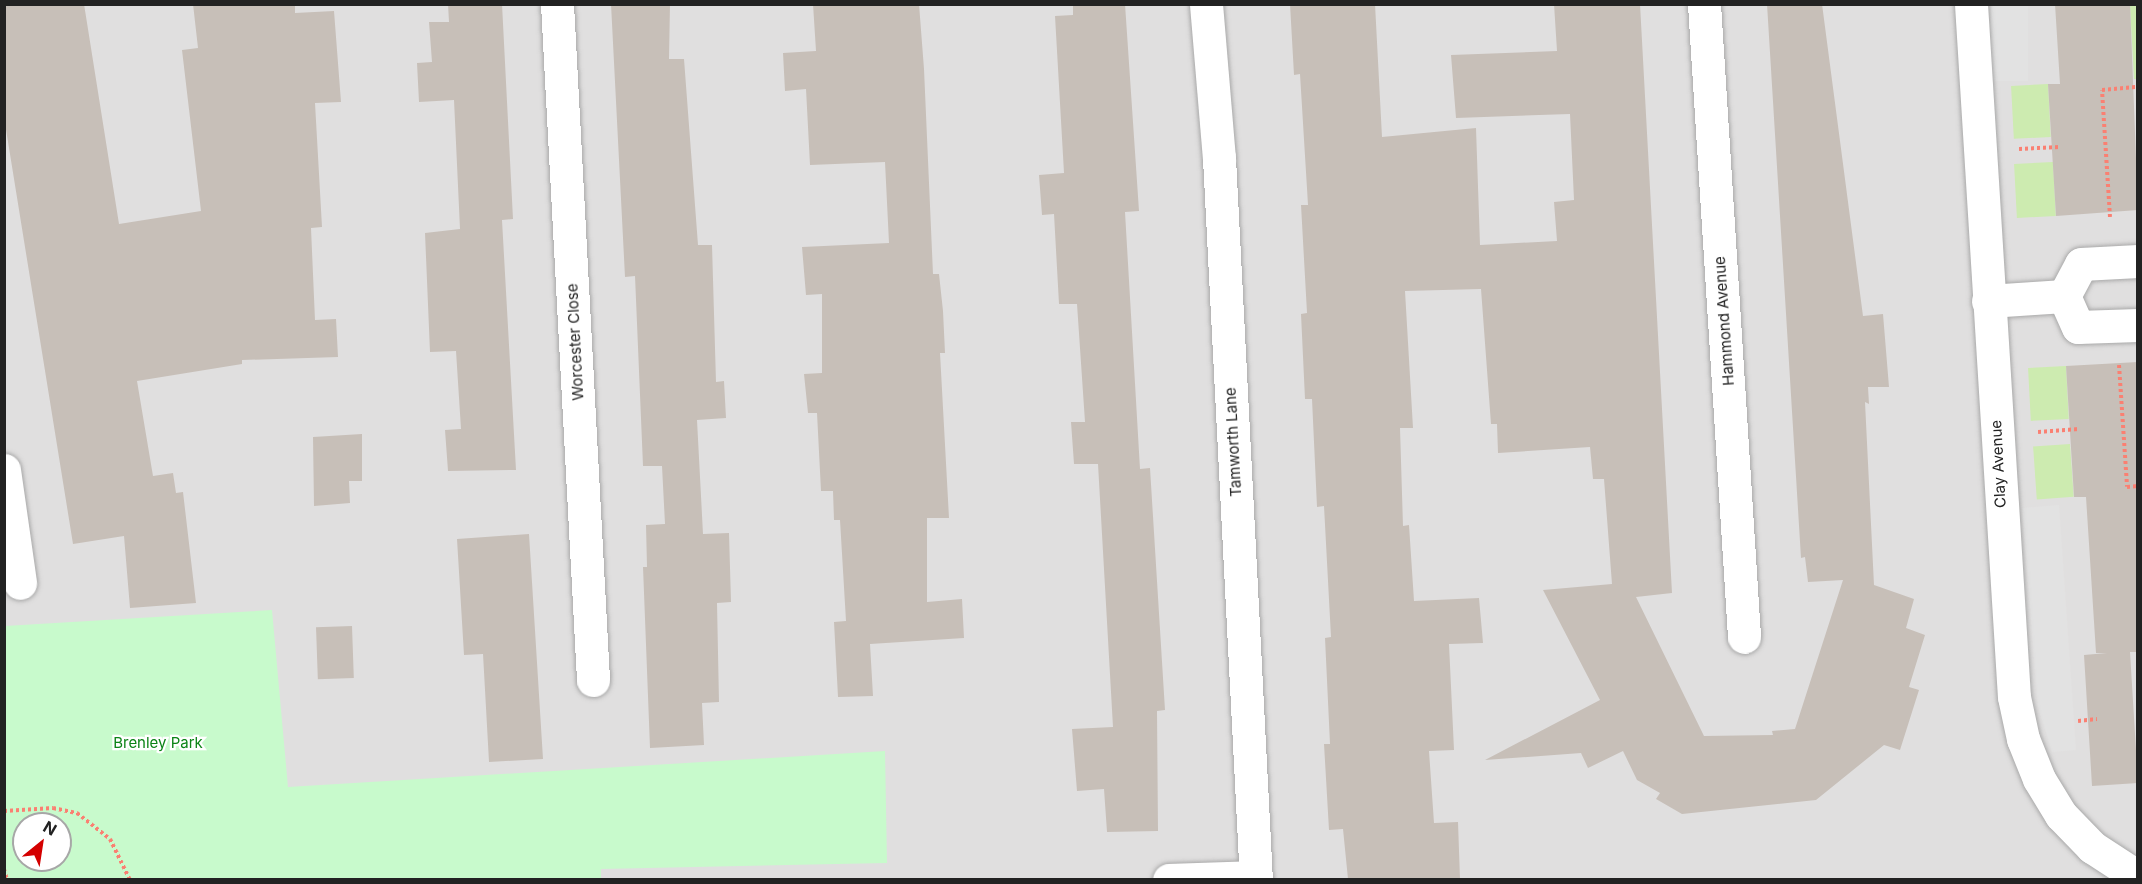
<!DOCTYPE html>
<html>
<head>
<meta charset="utf-8">
<style>
  body { margin:0 }
  #map { position:relative; width:2142px; height:884px; overflow:hidden; background:#f2efe9; font-family:Inter,sans-serif }
  div>[style] { position:absolute }
  .residential>* { inset:0; background:#e0dfdf }
  .grass>* { inset:0; background:#cdebb0; transform-origin:0 0 }
  .park>* { inset:0; background:#c8facc }
  .parking>* { inset:0; background:#e2e2e2; transform-origin:0 0 }
  .building>* { inset:0; background:#c7bfb8; transform-origin:0 0 }
  .path>* { height:4px; margin-top:-2px; transform-origin:0; background:repeating-linear-gradient(90deg,#fa8072 0 3px,transparent 0 6px) }
  .roads { filter:drop-shadow(0 0 2px #a9a9a9) drop-shadow(0 0 2px #a9a9a9) }
  .minor>* { height:33px; margin:-16.5px; padding:0 16.5px; transform-origin:16.5px; border-radius:16.5px; background:#fff }
  .tertiary>* { height:33px; margin:-16.5px; padding:0 16.5px; transform-origin:16.5px; border-radius:16.5px; background:#fff }
  span { translate:-50% -50%; white-space:nowrap; text-align:center; line-height:1.15; -webkit-text-stroke:4.5px #fff; paint-order:stroke }
  .street-label { font-size:15px; color:#222 }
  .park-label { font-size:15px; color:#0c8416 }
  .frame { position:absolute; inset:0; border:6px solid #222; pointer-events:none }
  .north { position:absolute; left:12px; top:812px; width:60px; height:60px; box-sizing:border-box; background:#fff; border:2px solid #a7a7a7; border-radius:50%; rotate:30deg; font-size:16px; font-weight:700; line-height:24px; text-align:center; color:#222 }
  .north::after { content:''; display:block; margin:auto; width:21px; height:27px; background:#d40000; clip-path:polygon(50% 0,100% 100%,50% 72%,0 100%) }
</style>
</head>
<body>
<div id="map">
  <div class="residential">
    <div style="clip-path:polygon(evenodd,5px 5px,2137px 5px,2137px 879px,5px 880px,5px 5px,24px 824px,60px 824px,60px 860px,24px 860px,24px 824px)"></div>
  </div>
  <div class="grass">
    <div style="clip-path:polygon(2130px 5px,2137px 5px,2137px 79px,2134px 79px)"></div>
    <div style="left:2048px;top:84px;width:53px;height:37px;rotate:87deg"></div>
    <div style="left:2053px;top:162px;width:54px;height:39px;rotate:87deg"></div>
    <div style="left:2066px;top:366px;width:53px;height:38px;rotate:87deg"></div>
    <div style="left:2070px;top:444px;width:53px;height:37px;rotate:86deg"></div>
  </div>
  <div class="park">
    <div style="clip-path:polygon(evenodd,272px 610px,288px 787px,885px 751px,887px 863px,601px 869px,601px 880px,5px 879px,5px 626px,272px 610px,24px 824px,60px 824px,60px 860px,24px 860px,24px 824px)"></div>
  </div>
  <div class="parking">
    <div style="left:1991px;top:5px;width:37px;height:76px"></div>
    <div style="clip-path:polygon(2059px 505px,2076px 750px,2052px 752px,2038px 707px,2022px 508px)"></div>
  </div>
  <div class="building">
    <div style="clip-path:polygon(4px 4px,84px 4px,119px 224px,201px 211px,182px 50px,198px 48px,193px 4px,295px 4px,295px 13px,334px 11px,341px 102px,315px 103px,322px 227px,311px 228px,315px 320px,336px 319px,338px 357px,242px 360px,242px 364px,137px 381px,153px 476px,173px 473px,176px 493px,183px 492px,196px 603px,130px 608px,124px 536px,73px 544px,4px 117px)"></div>
    <div style="clip-path:polygon(448px 4px,502px 4px,513px 219px,502px 220px,516px 470px,448px 471px,445px 430px,461px 429px,456px 351px,430px 352px,425px 233px,460px 229px,454px 100px,419px 102px,417px 63px,432px 62px,429px 22px,449px 22px)"></div>
    <div style="clip-path:polygon(611px 4px,670px 4px,669px 59px,684px 59px,698px 245px,712px 245px,716px 382px,724px 381px,726px 418px,697px 420px,703px 534px,729px 533px,731px 602px,717px 603px,719px 702px,702px 703px,704px 745px,650px 748px,643px 567px,647px 567px,646px 525px,665px 524px,662px 466px,643px 466px,635px 276px,625px 277px)"></div>
    <div style="clip-path:polygon(813px 4px,919px 4px,924px 69px,933px 274px,939px 274px,943px 311px,945px 353px,940px 353px,949px 518px,927px 518px,927px 602px,962px 599px,964px 638px,870px 644px,873px 696px,838px 697px,834px 622px,846px 621px,840px 520px,834px 520px,833px 491px,821px 491px,817px 413px,808px 413px,804px 374px,822px 373px,822px 294px,806px 295px,802px 247px,889px 243px,885px 162px,810px 165px,806px 89px,785px 91px,783px 53px,816px 51px)"></div>
    <div style="clip-path:polygon(1073px 4px,1125px 4px,1139px 211px,1125px 212px,1140px 469px,1150px 468px,1165px 710px,1157px 711px,1158px 831px,1107px 832px,1104px 789px,1077px 791px,1072px 729px,1113px 727px,1098px 464px,1074px 464px,1071px 422px,1085px 422px,1077px 304px,1059px 304px,1054px 214px,1042px 215px,1039px 175px,1064px 173px,1055px 16px,1073px 15px)"></div>
    <div style="clip-path:polygon(1290px 4px,1375px 4px,1382px 137px,1476px 128px,1480px 245px,1557px 241px,1554px 202px,1574px 200px,1570px 114px,1456px 118px,1451px 55px,1557px 51px,1554px 4px,1640px 4px,1672px 593px,1636px 597px,1704px 736px,1773px 735px,1772px 731px,1795px 729px,1843px 580px,1808px 582px,1805px 557px,1801px 558px,1767px 4px,1822px 4px,1863px 316px,1883px 314px,1889px 387px,1868px 387px,1869px 404px,1865px 402px,1874px 585px,1914px 599px,1906px 628px,1925px 635px,1909px 687px,1919px 690px,1900px 750px,1884px 745px,1816px 800px,1682px 814px,1656px 799px,1660px 793px,1637px 780px,1623px 751px,1588px 768px,1581px 753px,1485px 760px,1600px 700px,1543px 590px,1612px 584px,1604px 479px,1593px 479px,1590px 447px,1498px 453px,1497px 424px,1491px 424px,1481px 289px,1405px 291px,1413px 428px,1400px 428px,1403px 526px,1409px 525px,1414px 601px,1479px 598px,1483px 643px,1449px 644px,1454px 750px,1429px 751px,1434px 823px,1458px 822px,1460px 879px,1348px 879px,1343px 829px,1329px 830px,1324px 744px,1330px 744px,1325px 638px,1331px 637px,1324px 506px,1317px 507px,1312px 399px,1305px 399px,1301px 314px,1307px 313px,1301px 205px,1308px 205px,1300px 74px,1294px 75px)"></div>
    <div style="clip-path:polygon(2055px 4px,2130px 4px,2138px 210px,2056px 216px,2048px 84px,2060px 84px)"></div>
    <div style="clip-path:polygon(2138px 362px,2138px 652px,2130px 652px,2138px 783px,2092px 786px,2084px 655px,2107px 653px,2096px 653px,2086px 497px,2074px 497px,2066px 366px)"></div>
    <div style="clip-path:polygon(362px 434px,362px 481px,349px 481px,350px 503px,314px 506px,313px 437px)"></div>
    <div style="clip-path:polygon(529px 534px,543px 759px,489px 762px,483px 654px,464px 655px,457px 539px)"></div>
    <div style="left:352px;top:626px;width:52px;height:36px;rotate:88deg"></div>
  </div>
  <div class="path">
    <div style="left:2019px;top:149px;width:41px;rotate:-2.8deg"></div>
    <div style="left:2110px;top:217px;width:127px;rotate:-93.6deg"></div>
    <div style="left:2102px;top:90px;width:36px;rotate:-5deg"></div>
    <div style="left:2119px;top:365px;width:122px;rotate:86.2deg"></div>
    <div style="left:2127px;top:487px;width:11px;rotate:-5deg"></div>
    <div style="left:2038px;top:432px;width:41px;rotate:-4.2deg"></div>
    <div style="left:2138px;top:659px;width:29px;rotate:90deg"></div>
    <div style="left:2078px;top:721px;width:19px;rotate:-6deg"></div>
    <div style="left:4px;top:811px;width:49px;rotate:-3.5deg"></div>
    <div style="left:53px;top:808px;width:25px;rotate:12deg"></div>
    <div style="left:77px;top:813px;width:42px;rotate:38.2deg"></div>
    <div style="left:110px;top:839px;width:46px;rotate:64deg"></div>
    <div style="left:4px;top:869px;width:11px;rotate:75deg"></div>
  </div>
  <div class="roads">
    <div class="minor">
      <div style="left:557px;top:4px;width:677px;rotate:86.95deg"></div>
      <div style="left:1704px;top:4px;width:634px;rotate:86.38deg"></div>
      <div style="left:1971px;top:4px;width:694px;rotate:86.45deg"></div>
      <div style="left:2014px;top:697px;width:43px;rotate:77.9deg"></div>
      <div style="left:2023px;top:739px;width:43px;rotate:68.2deg"></div>
      <div style="left:2039px;top:779px;width:42px;rotate:58.6deg"></div>
      <div style="left:2061px;top:815px;width:45px;rotate:45.9deg"></div>
      <div style="left:2092px;top:847px;width:55px;rotate:33.1deg"></div>
      <div style="left:2064px;top:296px;width:36px;rotate:-62deg"></div>
      <div style="left:2081px;top:264px;width:57px;rotate:-3deg"></div>
      <div style="left:1988px;top:301px;width:76px;rotate:-3.8deg"></div>
      <div style="left:2064px;top:296px;width:34px;rotate:66deg"></div>
      <div style="left:2078px;top:327px;width:60px;rotate:-1.9deg"></div>
      <div style="left:4px;top:470px;width:114px;rotate:81.9deg"></div>
      <div style="left:1169px;top:880px;width:87px;rotate:-2deg"></div>
    </div>
    <div class="tertiary">
      <div style="left:1206px;top:4px;width:155px;rotate:85.2deg"></div>
      <div style="left:1219px;top:158px;width:723px;rotate:87.07deg"></div>
    </div>
  </div>
  <div class="street-label">
    <span style="left:1724px;top:321px;rotate:-94deg">Hammond Avenue</span>
    <span style="left:575px;top:342px;rotate:-93deg">Worcester Close</span>
    <span style="left:1233px;top:442px;rotate:-93deg">Tamworth Lane</span>
    <span style="left:1998px;top:464px;rotate:-93deg">Clay Avenue</span>
  </div>
  <div class="park-label">
    <span style="left:158px;top:743px">Brenley Park</span>
  </div>
  <div class="frame"></div>
  <div class="north">N</div>
</div>
</body>
</html>
